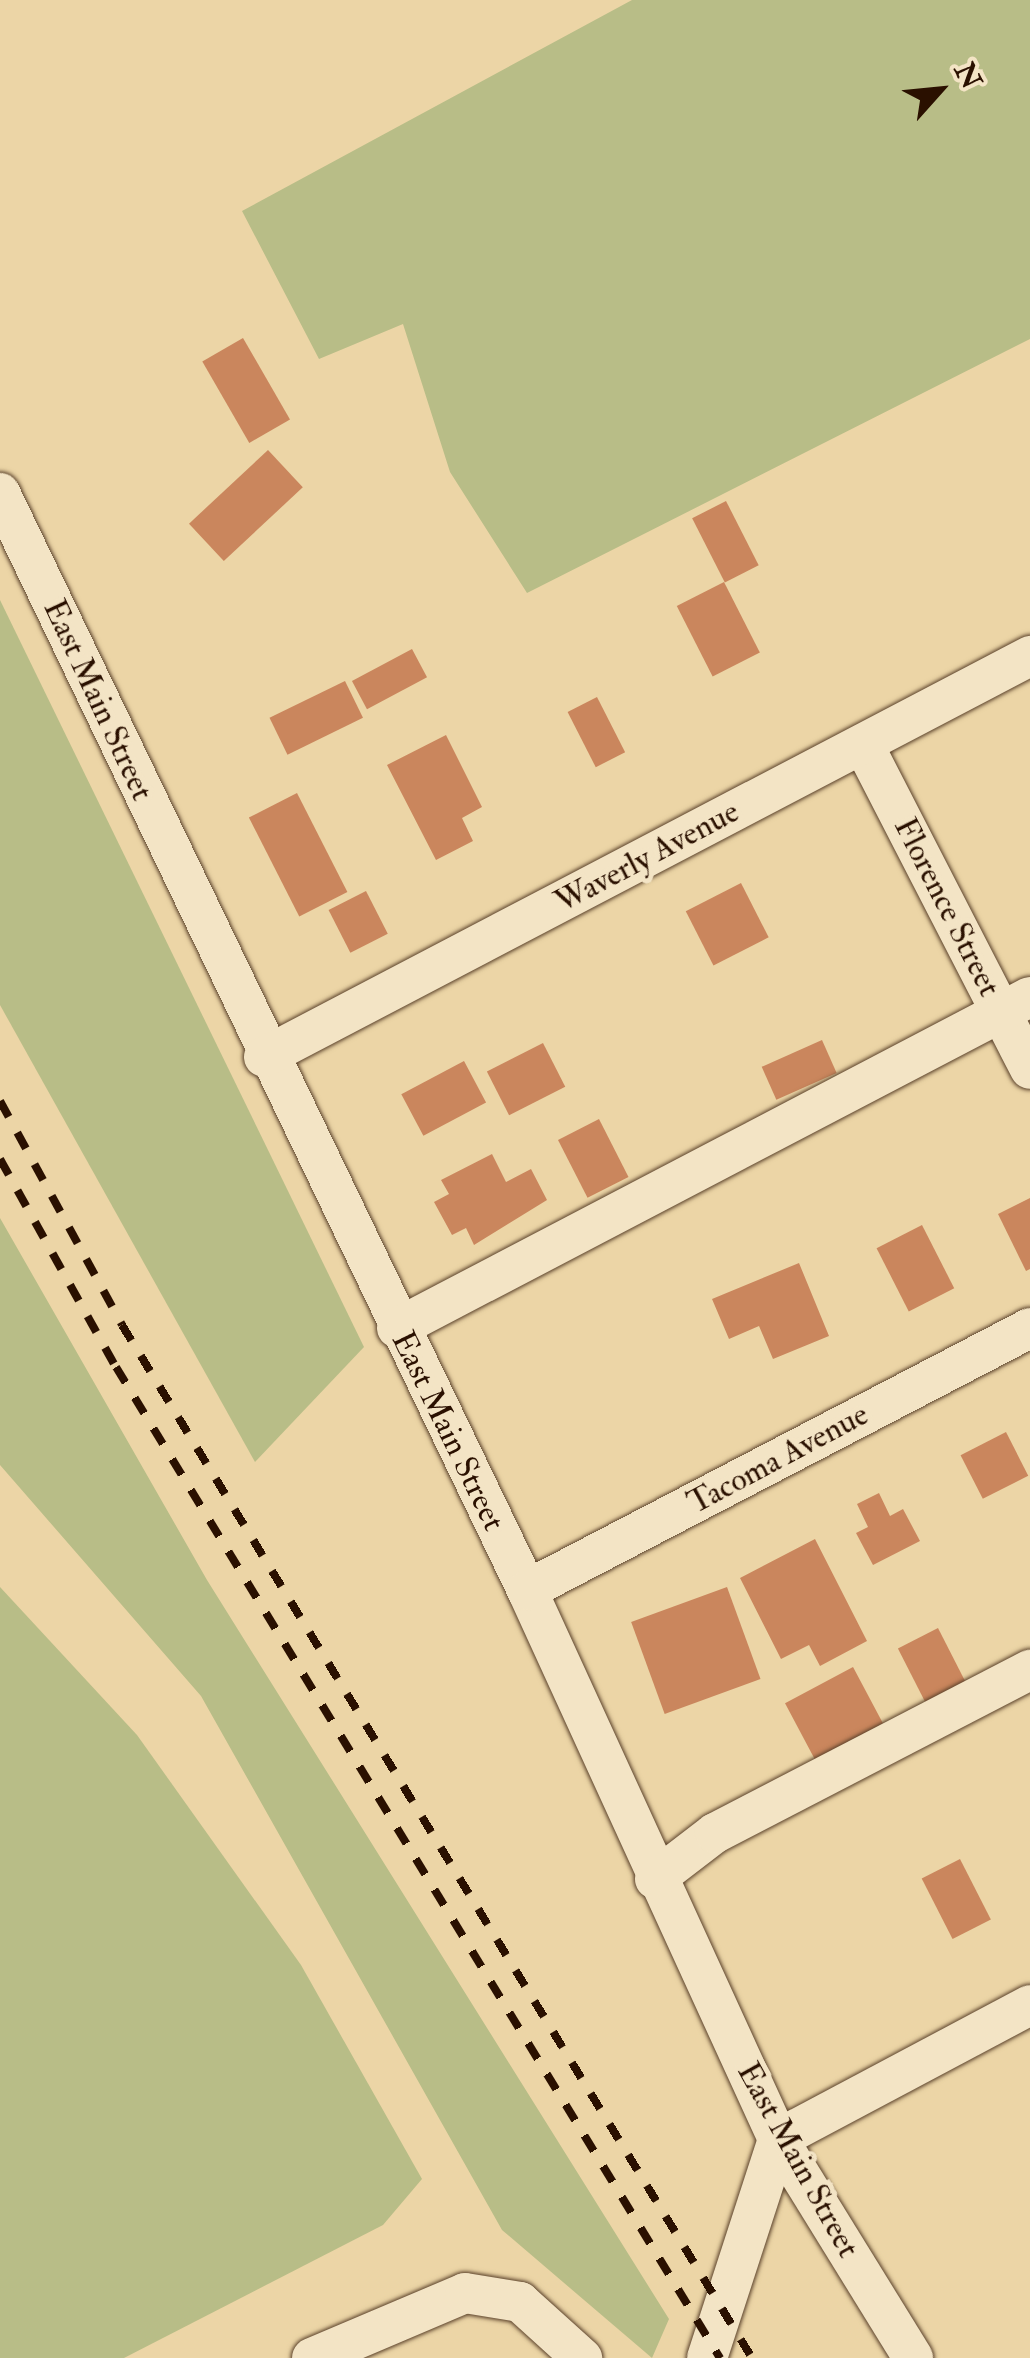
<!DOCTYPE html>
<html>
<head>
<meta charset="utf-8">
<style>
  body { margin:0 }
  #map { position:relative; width:1030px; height:2358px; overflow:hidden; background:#ecd5a6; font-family:"IM FELL Double Pica",serif }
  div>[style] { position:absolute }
  .green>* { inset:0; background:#b8bd87 }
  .building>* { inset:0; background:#ca865d; transform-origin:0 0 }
  .roads { filter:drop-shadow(0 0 2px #5a412a) drop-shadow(0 0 2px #5a412a) }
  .minor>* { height:40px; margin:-20px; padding:0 20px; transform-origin:20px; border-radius:20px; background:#f3e4c5 }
  .rail>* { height:8px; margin-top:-4px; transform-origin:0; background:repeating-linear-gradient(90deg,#2a1000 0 18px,transparent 0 36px) }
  span { translate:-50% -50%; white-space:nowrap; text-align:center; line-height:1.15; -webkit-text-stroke:10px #f3e4c5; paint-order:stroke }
  .street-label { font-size:32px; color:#2a1000 }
  .north { position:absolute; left:890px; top:40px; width:100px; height:100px; -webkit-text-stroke:8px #f3e4c5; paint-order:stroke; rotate:63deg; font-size:28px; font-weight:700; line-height:40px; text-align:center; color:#2a1000 }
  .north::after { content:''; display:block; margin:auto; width:35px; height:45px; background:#2a1000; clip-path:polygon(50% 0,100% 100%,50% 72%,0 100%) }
</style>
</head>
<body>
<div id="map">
  <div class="green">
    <div style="clip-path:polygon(632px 0,1030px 0,1030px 339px,527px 593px,450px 472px,403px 324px,319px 359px,242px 211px)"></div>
    <div style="clip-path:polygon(0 600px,364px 1347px,255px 1462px,0 1005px)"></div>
    <div style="clip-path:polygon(0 1218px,207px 1580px,669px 2319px,652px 2358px,502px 2230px,201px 1696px,0 1465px)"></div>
    <div style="clip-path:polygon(0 1587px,137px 1735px,301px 1965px,422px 2179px,383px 2225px,124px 2358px,0 2358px)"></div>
  </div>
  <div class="building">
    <div style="left:243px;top:338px;width:94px;height:47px;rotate:60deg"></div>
    <div style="left:268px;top:450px;width:51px;height:108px;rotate:47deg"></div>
    <div style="left:726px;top:501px;width:72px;height:38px;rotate:63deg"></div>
    <div style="left:724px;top:582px;width:79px;height:53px;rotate:63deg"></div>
    <div style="left:412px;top:649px;width:32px;height:68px;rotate:62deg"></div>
    <div style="left:345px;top:681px;width:41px;height:84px;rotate:64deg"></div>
    <div style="left:597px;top:697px;width:62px;height:33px;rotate:63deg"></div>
    <div style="clip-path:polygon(446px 735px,482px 807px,462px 818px,473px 841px,436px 860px,387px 765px)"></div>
    <div style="left:297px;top:793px;width:111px;height:54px;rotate:63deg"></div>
    <div style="left:741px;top:883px;width:61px;height:62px;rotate:63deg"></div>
    <div style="left:366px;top:891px;width:48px;height:42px;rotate:63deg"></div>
    <div style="left:822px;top:1040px;width:36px;height:66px;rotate:66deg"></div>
    <div style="left:543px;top:1043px;width:49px;height:63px;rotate:63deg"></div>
    <div style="left:464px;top:1061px;width:47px;height:71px;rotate:62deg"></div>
    <div style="left:599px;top:1119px;width:65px;height:46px;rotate:63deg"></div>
    <div style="clip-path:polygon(492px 1154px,506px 1182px,531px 1169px,547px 1200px,474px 1245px,466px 1228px,452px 1235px,434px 1202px,449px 1194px,441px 1180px)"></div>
    <div style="clip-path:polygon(1030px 1198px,1030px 1269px,1026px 1271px,998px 1214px)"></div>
    <div style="left:922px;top:1225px;width:71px;height:51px;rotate:63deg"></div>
    <div style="clip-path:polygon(799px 1263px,829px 1336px,773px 1359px,759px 1326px,729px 1339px,712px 1299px)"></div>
    <div style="left:1006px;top:1432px;width:49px;height:51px;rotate:63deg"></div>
    <div style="clip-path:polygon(879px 1493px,890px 1516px,903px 1509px,920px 1541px,873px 1565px,856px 1533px,868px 1527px,857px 1504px)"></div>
    <div style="clip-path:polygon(815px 1539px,867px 1641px,820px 1666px,809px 1645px,781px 1659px,740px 1578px)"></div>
    <div style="left:727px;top:1587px;width:98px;height:102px;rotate:70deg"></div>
    <div style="left:938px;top:1628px;width:66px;height:45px;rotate:63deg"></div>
    <div style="left:853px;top:1667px;width:64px;height:77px;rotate:62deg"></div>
    <div style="left:960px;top:1859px;width:68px;height:43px;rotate:63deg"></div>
  </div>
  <div class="roads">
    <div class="minor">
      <div style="left:0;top:493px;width:1217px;rotate:64.34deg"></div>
      <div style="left:527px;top:1590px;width:604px;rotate:65.43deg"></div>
      <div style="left:778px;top:2139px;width:257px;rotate:58.3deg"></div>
      <div style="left:863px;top:744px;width:365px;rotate:62.8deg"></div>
      <div style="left:264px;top:1057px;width:865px;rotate:-27.63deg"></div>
      <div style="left:397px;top:1328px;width:714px;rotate:-27.61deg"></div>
      <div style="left:527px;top:1590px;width:567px;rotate:-27.51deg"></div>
      <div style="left:655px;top:1879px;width:76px;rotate:-37.5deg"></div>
      <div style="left:715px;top:1833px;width:355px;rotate:-27.4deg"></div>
      <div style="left:778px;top:2139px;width:285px;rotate:-28deg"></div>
      <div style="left:312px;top:2358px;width:166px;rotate:-23deg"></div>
      <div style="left:465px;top:2293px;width:56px;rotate:9.3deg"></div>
      <div style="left:520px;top:2302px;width:84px;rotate:42.1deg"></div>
      <div style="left:707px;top:2358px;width:230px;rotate:-72deg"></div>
    </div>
  </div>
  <div class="rail">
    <div style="left:0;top:1101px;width:255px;rotate:61.4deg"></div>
    <div style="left:122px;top:1325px;width:1210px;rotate:58.62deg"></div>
    <div style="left:0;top:1159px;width:238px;rotate:60.9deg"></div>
    <div style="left:116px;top:1367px;width:1161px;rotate:58.64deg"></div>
  </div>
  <div class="street-label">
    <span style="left:98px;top:700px;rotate:65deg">East Main Street</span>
    <span style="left:647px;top:857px;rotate:-28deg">Waverly Avenue</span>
    <span style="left:947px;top:907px;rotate:63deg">Florence Street</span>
    <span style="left:448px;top:1431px;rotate:64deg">East Main Street</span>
    <span style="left:778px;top:1459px;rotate:-28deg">Tacoma Avenue</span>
    <span style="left:798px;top:2160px;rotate:61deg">East Main Street</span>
  </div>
  <div class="north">N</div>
</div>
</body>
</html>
